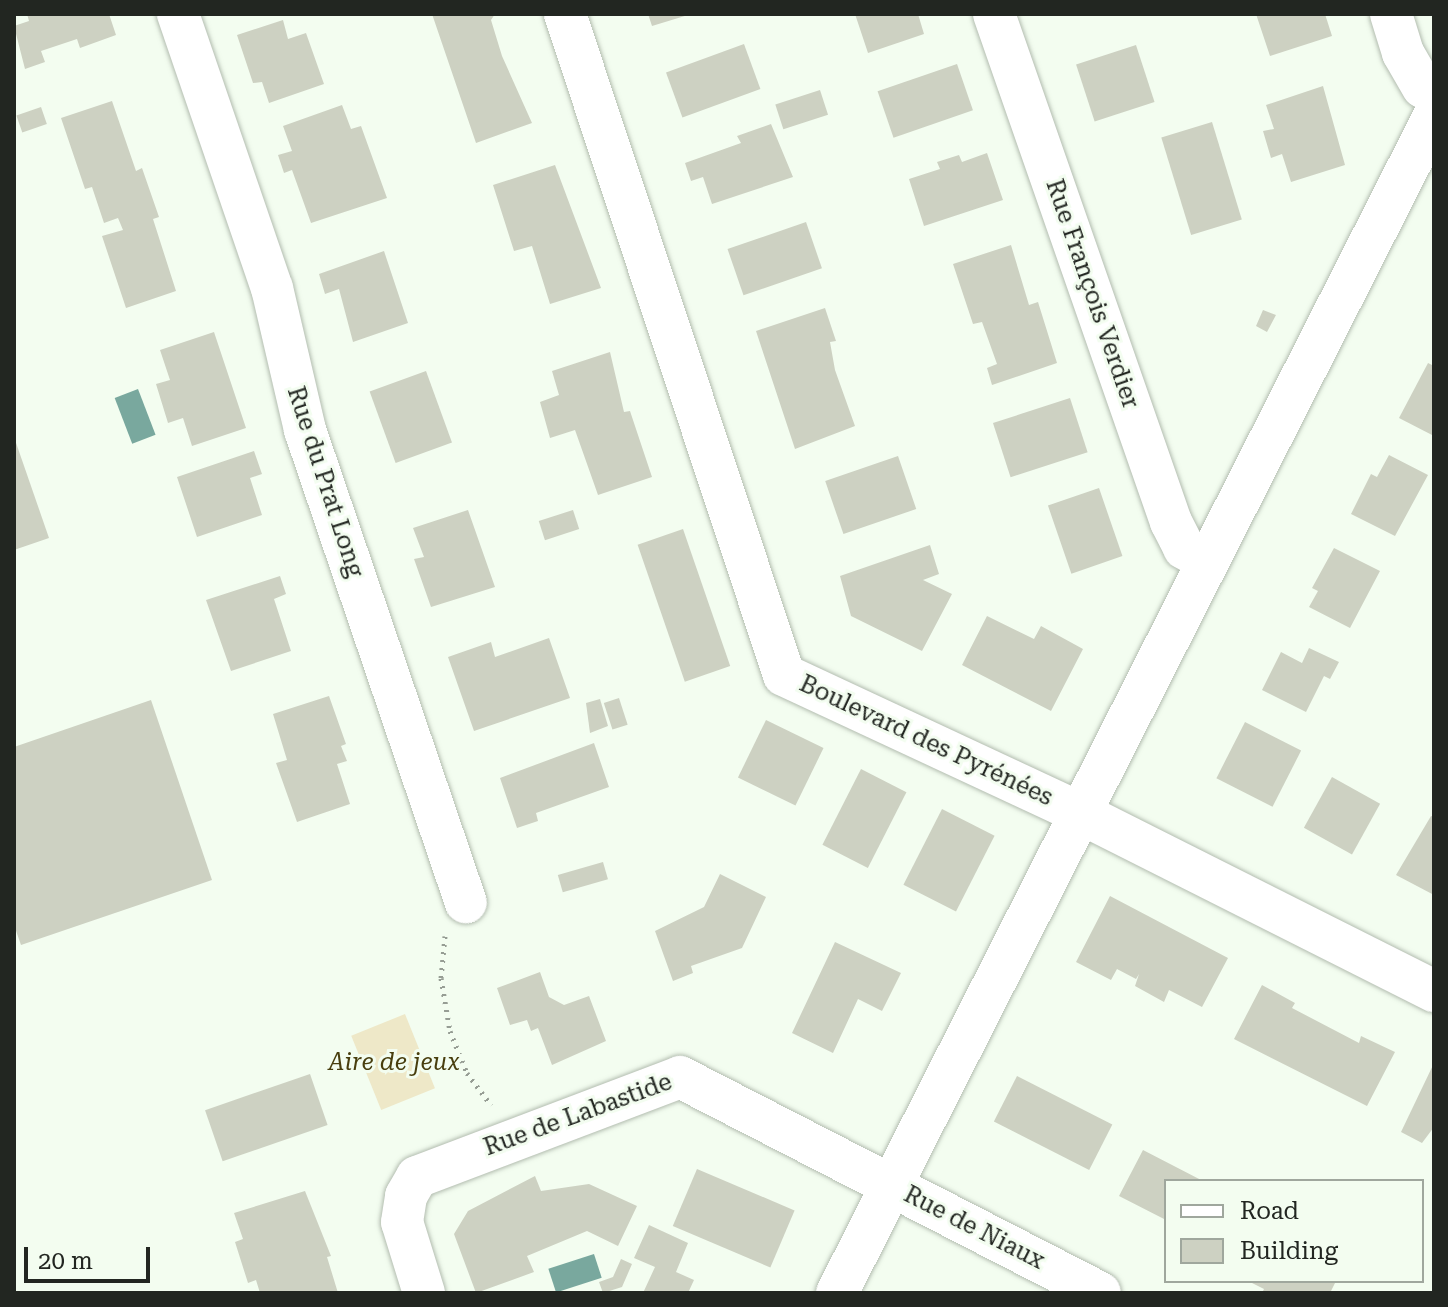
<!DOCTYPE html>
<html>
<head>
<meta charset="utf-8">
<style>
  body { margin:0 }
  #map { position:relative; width:1448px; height:1307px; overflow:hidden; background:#f3fdf0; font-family:"Roboto Serif",serif }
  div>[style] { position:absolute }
  .green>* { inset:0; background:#eee8c8; transform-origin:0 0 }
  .water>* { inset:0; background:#79a89e; transform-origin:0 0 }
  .building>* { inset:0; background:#cdd1c2; transform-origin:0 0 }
  .path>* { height:5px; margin-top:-2.5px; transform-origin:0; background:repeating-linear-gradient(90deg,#969d94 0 2px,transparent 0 8px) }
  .roads { filter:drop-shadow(0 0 2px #b3bdb0) drop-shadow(0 0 2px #b3bdb0) }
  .minor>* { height:42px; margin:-21px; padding:0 21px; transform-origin:21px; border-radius:21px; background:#fff }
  span { translate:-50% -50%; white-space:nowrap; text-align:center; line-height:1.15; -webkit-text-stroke:6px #f3fdf0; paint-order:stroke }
  .street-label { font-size:24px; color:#222621 }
  .park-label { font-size:24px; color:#483e0e; font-style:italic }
  .frame { position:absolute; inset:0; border:16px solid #222621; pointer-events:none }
  .legend { position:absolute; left:1164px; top:1179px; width:260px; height:104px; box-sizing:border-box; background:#f3fdf0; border:2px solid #9fa79d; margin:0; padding:10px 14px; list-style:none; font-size:24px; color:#222621 }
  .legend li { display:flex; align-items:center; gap:16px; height:40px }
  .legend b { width:40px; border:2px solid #9fa79d }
  .scale { position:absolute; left:24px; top:1247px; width:126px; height:36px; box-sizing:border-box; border:4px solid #222621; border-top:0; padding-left:10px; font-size:24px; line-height:28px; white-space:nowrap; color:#222621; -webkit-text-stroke:6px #f3fdf0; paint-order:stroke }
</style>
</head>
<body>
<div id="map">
  <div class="green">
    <div style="left:405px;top:1014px;width:80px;height:58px;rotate:68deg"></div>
  </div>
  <div class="water">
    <div style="left:138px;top:389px;width:49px;height:25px;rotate:69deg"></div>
    <div style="left:594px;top:1254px;width:25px;height:48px;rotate:72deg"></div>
  </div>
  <div class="building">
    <div style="clip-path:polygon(27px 14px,109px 14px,116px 35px,80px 48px,77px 39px,41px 51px,45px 62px,25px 69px,14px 26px,29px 21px)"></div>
    <div style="clip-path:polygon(432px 14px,495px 14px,491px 20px,502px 56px,532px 123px,476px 143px)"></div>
    <div style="clip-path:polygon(648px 14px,688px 14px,688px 15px,652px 26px)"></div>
    <div style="clip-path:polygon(855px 14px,918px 14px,924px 34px,868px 53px)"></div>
    <div style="clip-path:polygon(1256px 14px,1325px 14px,1332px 36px,1270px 56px)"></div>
    <div style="clip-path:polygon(283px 20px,288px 39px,306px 33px,324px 84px,269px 103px,262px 82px,253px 83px,237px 35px)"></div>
    <div style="left:744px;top:44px;width:48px;height:83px;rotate:70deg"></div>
    <div style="left:1136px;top:45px;width:60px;height:63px;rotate:72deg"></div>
    <div style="left:957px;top:64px;width:49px;height:84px;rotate:71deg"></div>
    <div style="clip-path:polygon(1323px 86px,1345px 165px,1291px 182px,1282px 154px,1271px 158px,1263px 131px,1274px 129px,1266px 105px)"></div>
    <div style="left:820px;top:90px;width:26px;height:47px;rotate:72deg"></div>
    <div style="clip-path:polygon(112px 101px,136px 171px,142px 168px,159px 217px,153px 219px,176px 291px,126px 308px,102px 236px,123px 230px,118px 218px,104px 223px,92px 187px,85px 189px,61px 118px)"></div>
    <div style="clip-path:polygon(342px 105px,351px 129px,361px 126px,387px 198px,311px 223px,292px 170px,284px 173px,278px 155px,292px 151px,283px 126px)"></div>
    <div style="left:41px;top:107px;width:18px;height:26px;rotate:71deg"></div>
    <div style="left:1212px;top:122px;width:102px;height:53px;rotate:73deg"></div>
    <div style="clip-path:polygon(771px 124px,793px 177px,712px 204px,703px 177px,691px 181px,685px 163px,741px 143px,737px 136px)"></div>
    <div style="clip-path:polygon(987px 153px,1003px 200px,924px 226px,909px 179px,940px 169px,937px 162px,959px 155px,962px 162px)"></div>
    <div style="clip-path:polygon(555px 165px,601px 288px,550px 304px,532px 246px,514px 251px,493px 185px)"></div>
    <div style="left:806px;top:222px;width:49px;height:83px;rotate:71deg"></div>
    <div style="clip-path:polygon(1011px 245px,1029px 305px,1038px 302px,1057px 363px,992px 385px,987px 368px,997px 364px,982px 322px,973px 324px,953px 264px)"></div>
    <div style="clip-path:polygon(384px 251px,408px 323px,353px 342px,339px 289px,325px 294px,319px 274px)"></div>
    <div style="clip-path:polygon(825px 308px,836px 341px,830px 342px,835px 370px,855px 426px,795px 449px,756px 331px)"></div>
    <div style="clip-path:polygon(1263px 310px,1276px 315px,1267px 332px,1256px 326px)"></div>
    <div style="clip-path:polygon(214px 332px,246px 428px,192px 446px,183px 418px,168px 423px,156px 384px,170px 380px,160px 350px)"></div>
    <div style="clip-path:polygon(610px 352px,624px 412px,630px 411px,652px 477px,598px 495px,575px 430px,550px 438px,540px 402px,559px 395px,552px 371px)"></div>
    <div style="clip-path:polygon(1428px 363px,1434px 366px,1434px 436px,1399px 418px)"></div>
    <div style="left:426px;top:371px;width:76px;height:60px;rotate:70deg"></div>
    <div style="left:1070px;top:398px;width:57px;height:81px;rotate:72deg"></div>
    <div style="clip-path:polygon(14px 437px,49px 538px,14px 550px)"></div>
    <div style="clip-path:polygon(254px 451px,262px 474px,250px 478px,262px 515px,197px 537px,177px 477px)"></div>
    <div style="clip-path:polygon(1389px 455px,1428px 475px,1395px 536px,1351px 514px,1371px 474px,1377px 477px)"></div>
    <div style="left:898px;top:456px;width:56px;height:77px;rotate:71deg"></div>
    <div style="left:1099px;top:488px;width:72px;height:54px;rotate:71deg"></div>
    <div style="clip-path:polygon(468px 510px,495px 587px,431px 607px,414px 559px,424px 557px,413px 528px)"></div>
    <div style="left:573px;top:510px;width:20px;height:36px;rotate:72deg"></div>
    <div style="left:683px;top:529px;width:145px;height:48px;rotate:71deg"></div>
    <div style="clip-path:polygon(930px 545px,939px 574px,923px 580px,952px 594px,922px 651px,851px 616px,840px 576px)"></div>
    <div style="clip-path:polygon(1334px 548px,1380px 571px,1350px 628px,1309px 607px,1318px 591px,1312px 588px)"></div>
    <div style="clip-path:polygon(280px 576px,286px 594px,274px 599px,291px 651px,231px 671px,206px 600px)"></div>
    <div style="clip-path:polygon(987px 616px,1034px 639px,1041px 626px,1083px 649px,1051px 711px,962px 665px)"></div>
    <div style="clip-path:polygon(549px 638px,570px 698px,474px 731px,448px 657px,491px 642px,495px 657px)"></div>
    <div style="clip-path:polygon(1309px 648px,1339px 662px,1330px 679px,1324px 676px,1306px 712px,1262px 690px,1281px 652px,1302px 663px)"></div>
    <div style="clip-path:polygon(329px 696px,346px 744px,341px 746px,347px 761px,337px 764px,350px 804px,297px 822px,276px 763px,287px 760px,273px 714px)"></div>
    <div style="left:619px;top:698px;width:28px;height:16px;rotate:72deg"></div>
    <div style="clip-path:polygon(600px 699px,608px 726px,590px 733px,586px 703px)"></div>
    <div style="clip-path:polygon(151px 700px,212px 880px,21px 945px,14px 925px,14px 747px)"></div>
    <div style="left:766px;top:720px;width:64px;height:64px;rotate:26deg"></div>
    <div style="left:1245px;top:722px;width:63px;height:63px;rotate:27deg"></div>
    <div style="clip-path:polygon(594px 743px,609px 787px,536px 813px,538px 821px,517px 828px,500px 778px)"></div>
    <div style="left:861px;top:769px;width:51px;height:85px;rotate:27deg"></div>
    <div style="left:1332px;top:777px;width:55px;height:58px;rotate:29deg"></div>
    <div style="left:942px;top:809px;width:59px;height:85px;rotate:27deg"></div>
    <div style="clip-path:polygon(1431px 816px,1434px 817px,1434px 895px,1396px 875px)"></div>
    <div style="left:603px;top:862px;width:18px;height:47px;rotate:74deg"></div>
    <div style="clip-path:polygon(720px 874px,766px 897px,742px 948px,691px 966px,693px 973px,673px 981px,655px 931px,704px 907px)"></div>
    <div style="clip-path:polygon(1110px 896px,1228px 958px,1202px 1007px,1169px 990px,1164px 1002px,1135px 986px,1139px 974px,1136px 979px,1117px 969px,1111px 980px,1076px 962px)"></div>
    <div style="clip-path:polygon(835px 942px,901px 973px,882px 1011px,858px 999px,833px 1053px,792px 1033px)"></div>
    <div style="clip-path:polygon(540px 972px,549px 997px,564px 1005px,589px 996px,606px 1041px,552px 1065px,538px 1028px,531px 1031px,527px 1020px,510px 1025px,497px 988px)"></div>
    <div style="clip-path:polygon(1262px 985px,1295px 1003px,1292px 1008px,1359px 1043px,1361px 1036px,1395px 1052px,1367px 1106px,1234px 1039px)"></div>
    <div style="clip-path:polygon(1434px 1063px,1434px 1127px,1422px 1143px,1401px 1132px)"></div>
    <div style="left:310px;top:1074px;width:54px;height:111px;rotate:71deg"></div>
    <div style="left:1017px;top:1076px;width:107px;height:51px;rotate:27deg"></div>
    <div style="clip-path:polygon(1143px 1150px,1203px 1181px,1166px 1181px,1166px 1220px,1119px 1196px)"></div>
    <div style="left:697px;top:1169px;width:106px;height:62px;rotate:23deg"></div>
    <div style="clip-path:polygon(535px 1176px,541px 1191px,589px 1184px,637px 1206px,618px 1246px,587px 1231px,527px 1256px,534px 1272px,476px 1293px,454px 1234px,468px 1211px)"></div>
    <div style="clip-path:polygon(305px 1191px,331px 1256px,327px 1257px,338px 1293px,260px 1293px,256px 1280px,248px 1283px,235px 1242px,243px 1239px,234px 1213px)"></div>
    <div style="clip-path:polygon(649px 1225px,688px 1243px,676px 1272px,694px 1280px,688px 1293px,643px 1293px,655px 1267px,634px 1258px)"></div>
    <div style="clip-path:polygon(621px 1259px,632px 1264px,622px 1287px,603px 1293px,599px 1282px,613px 1277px)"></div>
    <div style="clip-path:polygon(1248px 1281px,1332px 1281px,1335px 1283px,1330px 1293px,1262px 1293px,1264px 1289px)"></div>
  </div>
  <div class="path">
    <div style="left:445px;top:936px;width:42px;rotate:95.4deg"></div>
    <div style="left:441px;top:978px;width:54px;rotate:80.4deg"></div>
    <div style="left:450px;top:1031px;width:45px;rotate:68deg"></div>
    <div style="left:467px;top:1073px;width:40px;rotate:53deg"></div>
  </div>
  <div class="roads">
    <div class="minor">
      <div style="left:178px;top:14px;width:290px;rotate:71.1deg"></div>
      <div style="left:272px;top:288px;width:146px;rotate:76.9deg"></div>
      <div style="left:305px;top:430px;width:499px;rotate:71.2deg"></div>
      <div style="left:565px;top:14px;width:696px;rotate:71.67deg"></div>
      <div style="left:784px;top:675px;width:327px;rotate:25deg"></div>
      <div style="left:1080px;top:813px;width:396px;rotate:26.7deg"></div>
      <div style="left:994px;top:14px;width:538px;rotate:70.79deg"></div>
      <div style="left:1171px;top:522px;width:29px;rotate:63deg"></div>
      <div style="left:1184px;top:548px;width:26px;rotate:29deg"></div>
      <div style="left:1391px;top:14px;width:41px;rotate:72.9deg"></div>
      <div style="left:1403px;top:53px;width:39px;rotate:60deg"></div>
      <div style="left:1423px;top:87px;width:13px;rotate:29deg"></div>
      <div style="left:424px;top:1293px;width:74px;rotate:-107.2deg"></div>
      <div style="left:402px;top:1222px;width:26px;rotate:-81deg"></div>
      <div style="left:406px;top:1196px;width:22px;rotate:-60deg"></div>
      <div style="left:417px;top:1177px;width:281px;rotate:-20.8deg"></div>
      <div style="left:680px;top:1077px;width:472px;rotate:27.2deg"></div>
      <div style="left:837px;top:1293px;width:1320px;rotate:-63.1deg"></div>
    </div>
  </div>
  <div class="street-label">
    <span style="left:1092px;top:294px;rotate:71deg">Rue François Verdier</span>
    <span style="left:325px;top:482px;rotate:72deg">Rue du Prat Long</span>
    <span style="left:926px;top:741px;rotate:25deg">Boulevard des Pyrénées</span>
    <span style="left:578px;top:1115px;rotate:-20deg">Rue de Labastide</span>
    <span style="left:974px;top:1228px;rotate:27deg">Rue de Niaux</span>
  </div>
  <div class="park-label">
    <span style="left:394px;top:1063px">Aire de jeux</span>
  </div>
  <div class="frame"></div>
  <ul class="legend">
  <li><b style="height:10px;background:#fff"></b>Road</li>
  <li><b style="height:22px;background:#cdd1c2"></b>Building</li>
  </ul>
  <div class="scale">20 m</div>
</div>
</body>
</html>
